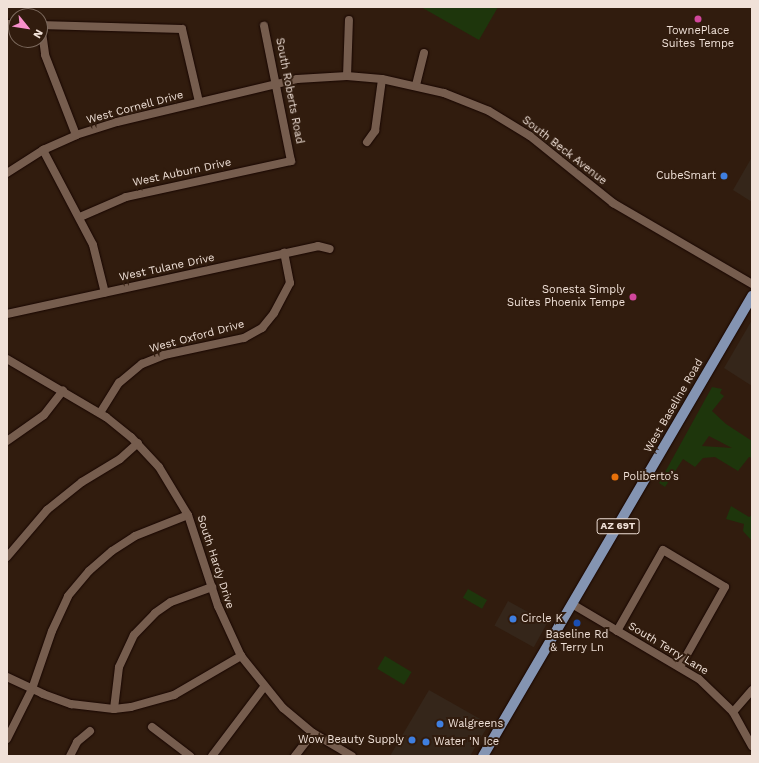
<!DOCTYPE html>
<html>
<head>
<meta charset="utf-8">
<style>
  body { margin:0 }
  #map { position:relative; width:759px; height:763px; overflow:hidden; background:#311c0e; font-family:"Work Sans",sans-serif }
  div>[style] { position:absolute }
  .commercial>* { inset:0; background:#35261a; transform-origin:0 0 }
  .green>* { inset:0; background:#1e360c; transform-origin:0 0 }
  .roads { filter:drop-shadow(0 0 1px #180600) drop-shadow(0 0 1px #180600) }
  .minor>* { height:8px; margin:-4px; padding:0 4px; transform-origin:4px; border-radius:4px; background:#765d4e }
  .major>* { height:10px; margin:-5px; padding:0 5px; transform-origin:5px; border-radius:5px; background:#8494b2 }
  .dots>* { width:11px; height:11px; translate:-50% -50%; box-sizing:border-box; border:2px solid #311c0e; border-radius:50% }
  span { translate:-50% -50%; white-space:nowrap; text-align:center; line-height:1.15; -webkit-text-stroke:4px #311c0e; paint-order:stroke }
  .shield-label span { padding:1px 3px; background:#311c0e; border:1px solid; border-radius:3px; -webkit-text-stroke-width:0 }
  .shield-label { font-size:10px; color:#f0e1d8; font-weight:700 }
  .poi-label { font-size:11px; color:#f0e1d8 }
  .right { translate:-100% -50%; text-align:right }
  .left { translate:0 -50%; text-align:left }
  .street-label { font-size:11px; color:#f0e1d8 }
  .frame { position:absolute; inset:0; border:8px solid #f0e1d8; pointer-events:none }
  .north { position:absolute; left:8px; top:8px; width:40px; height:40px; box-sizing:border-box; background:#311c0e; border:1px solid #7d6b5f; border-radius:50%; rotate:120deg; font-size:11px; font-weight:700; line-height:16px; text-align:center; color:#f0e1d8 }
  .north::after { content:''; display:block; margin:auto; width:14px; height:18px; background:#f890cb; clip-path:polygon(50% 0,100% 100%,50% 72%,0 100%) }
</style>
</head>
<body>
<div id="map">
  <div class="commercial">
    <div style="clip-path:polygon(752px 157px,752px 202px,733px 190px)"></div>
    <div style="clip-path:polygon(752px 320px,752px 386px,724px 368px)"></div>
    <div style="left:508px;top:601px;width:45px;height:28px;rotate:29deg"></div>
    <div style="clip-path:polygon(429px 690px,489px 724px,470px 756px,390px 756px)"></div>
  </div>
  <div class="green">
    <div style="clip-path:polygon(421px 7px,498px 7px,479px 40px)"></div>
    <div style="clip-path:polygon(evenodd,712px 387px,722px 389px,720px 393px,724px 396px,712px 411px,726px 424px,752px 441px,752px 458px,749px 457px,738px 471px,715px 457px,703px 458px,695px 467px,683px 459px,665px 487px,659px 483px,712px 387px,709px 436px,732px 448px,702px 446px,709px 436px)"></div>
    <div style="clip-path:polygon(731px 506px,749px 517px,752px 515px,752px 541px,743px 531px,744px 524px,726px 519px)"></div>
    <div style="left:468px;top:589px;width:22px;height:10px;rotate:30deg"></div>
    <div style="left:385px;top:656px;width:31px;height:15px;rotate:31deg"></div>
  </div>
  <div class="roads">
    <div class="minor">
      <div style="left:7px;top:24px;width:9px"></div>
      <div style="left:40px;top:25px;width:142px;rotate:1.6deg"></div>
      <div style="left:182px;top:29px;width:75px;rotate:76.9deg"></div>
      <div style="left:41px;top:25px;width:30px;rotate:82deg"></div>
      <div style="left:45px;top:55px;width:86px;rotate:68.8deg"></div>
      <div style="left:347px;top:76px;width:56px;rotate:-88deg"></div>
      <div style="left:416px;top:85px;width:33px;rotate:-76deg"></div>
      <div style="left:367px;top:142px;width:14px;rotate:-54deg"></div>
      <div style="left:375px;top:131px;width:52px;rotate:-82.3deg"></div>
      <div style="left:43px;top:150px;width:107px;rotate:62.2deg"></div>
      <div style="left:93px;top:245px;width:49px;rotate:76deg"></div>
      <div style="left:7px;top:173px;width:43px;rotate:-32.6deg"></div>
      <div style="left:43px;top:150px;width:36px;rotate:-24deg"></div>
      <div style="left:76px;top:135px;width:43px;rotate:-17.6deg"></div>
      <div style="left:117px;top:122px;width:185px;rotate:-13.4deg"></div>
      <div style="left:297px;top:79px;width:50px;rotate:-3.4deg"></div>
      <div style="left:347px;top:76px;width:35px;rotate:5deg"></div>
      <div style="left:382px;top:79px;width:64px;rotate:12.7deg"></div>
      <div style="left:444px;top:93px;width:48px;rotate:21.8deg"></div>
      <div style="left:489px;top:111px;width:48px;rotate:31.4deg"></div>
      <div style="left:530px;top:136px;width:107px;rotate:38.9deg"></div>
      <div style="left:613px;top:203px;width:161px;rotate:30.2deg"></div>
      <div style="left:80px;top:217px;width:50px;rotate:-23.5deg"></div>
      <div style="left:126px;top:197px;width:169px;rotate:-12.3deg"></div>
      <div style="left:291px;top:161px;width:138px;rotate:-101.3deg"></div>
      <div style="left:7px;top:314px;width:318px;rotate:-12.3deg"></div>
      <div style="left:318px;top:246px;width:12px;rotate:14deg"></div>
      <div style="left:7px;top:359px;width:115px;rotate:30.4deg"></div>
      <div style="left:106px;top:417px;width:32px;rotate:39deg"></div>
      <div style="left:131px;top:437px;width:41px;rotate:47deg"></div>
      <div style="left:159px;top:467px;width:56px;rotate:58.9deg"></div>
      <div style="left:188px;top:515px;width:96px;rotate:71.8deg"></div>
      <div style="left:218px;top:606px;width:55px;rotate:65.3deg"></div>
      <div style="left:241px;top:656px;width:67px;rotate:51.1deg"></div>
      <div style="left:283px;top:708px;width:39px;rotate:40deg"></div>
      <div style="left:313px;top:733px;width:45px;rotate:30.5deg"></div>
      <div style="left:100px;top:413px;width:36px;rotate:-58deg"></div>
      <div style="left:119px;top:383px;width:30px;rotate:-40deg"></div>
      <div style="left:142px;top:364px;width:24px;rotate:-22deg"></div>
      <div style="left:164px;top:355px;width:82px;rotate:-12deg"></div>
      <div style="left:244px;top:338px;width:21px;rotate:-29deg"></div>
      <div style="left:262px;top:328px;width:19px;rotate:-51deg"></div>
      <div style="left:274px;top:313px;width:34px;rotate:-62deg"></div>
      <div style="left:290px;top:283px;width:31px;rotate:-101deg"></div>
      <div style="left:7px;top:441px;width:45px;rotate:-35.1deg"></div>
      <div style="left:44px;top:415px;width:31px;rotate:-52deg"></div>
      <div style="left:7px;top:557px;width:62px;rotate:-49.6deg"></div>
      <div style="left:47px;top:510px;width:45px;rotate:-38.7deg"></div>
      <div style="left:82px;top:482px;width:44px;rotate:-31.2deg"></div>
      <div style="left:120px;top:459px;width:24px;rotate:-42deg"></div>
      <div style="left:572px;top:604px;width:147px;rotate:30.6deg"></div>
      <div style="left:699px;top:679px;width:47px;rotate:44.1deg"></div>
      <div style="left:733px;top:712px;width:39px;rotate:61deg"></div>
      <div style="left:617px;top:631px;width:93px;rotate:-60.4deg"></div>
      <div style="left:663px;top:550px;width:72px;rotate:30.8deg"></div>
      <div style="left:725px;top:587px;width:92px;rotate:119.4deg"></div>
      <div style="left:7px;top:677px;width:40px;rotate:25deg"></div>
      <div style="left:43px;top:694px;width:30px;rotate:20deg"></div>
      <div style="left:71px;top:704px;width:43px;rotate:6.6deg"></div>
      <div style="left:114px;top:709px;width:17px;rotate:-7deg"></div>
      <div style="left:131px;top:707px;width:45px;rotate:-15.6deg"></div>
      <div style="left:174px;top:695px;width:78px;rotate:-30.2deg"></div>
      <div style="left:114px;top:709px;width:42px;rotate:-83.2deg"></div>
      <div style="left:119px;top:667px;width:35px;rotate:-65deg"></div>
      <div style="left:134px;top:635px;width:30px;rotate:-46deg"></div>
      <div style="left:155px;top:613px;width:19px;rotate:-35deg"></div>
      <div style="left:171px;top:602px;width:44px;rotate:-20.1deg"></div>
      <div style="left:733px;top:712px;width:29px;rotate:-49deg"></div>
      <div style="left:152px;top:727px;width:48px;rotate:37.3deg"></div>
      <div style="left:7px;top:739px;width:56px;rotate:-63.4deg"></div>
      <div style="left:32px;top:689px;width:61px;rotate:-71deg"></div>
      <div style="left:52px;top:631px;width:38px;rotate:-65deg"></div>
      <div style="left:68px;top:596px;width:33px;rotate:-50deg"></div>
      <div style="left:89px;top:571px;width:30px;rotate:-41deg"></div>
      <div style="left:112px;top:551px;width:27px;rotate:-33deg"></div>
      <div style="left:135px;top:536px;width:57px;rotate:-21.6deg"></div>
      <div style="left:70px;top:756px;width:16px;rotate:-63deg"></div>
      <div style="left:77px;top:742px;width:17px;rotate:-40deg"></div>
      <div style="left:212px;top:756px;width:86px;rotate:-53deg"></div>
      <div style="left:295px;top:756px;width:29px;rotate:-52deg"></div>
    </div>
    <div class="major">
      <div style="left:483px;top:756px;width:533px;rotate:-59.68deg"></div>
    </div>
  </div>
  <div class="dots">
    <div style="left:698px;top:19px;background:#d1479c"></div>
    <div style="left:724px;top:176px;background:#3f7fe0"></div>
    <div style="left:633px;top:297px;background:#d1479c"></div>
    <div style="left:615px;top:477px;background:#e8710a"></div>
    <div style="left:513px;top:619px;background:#3f7fe0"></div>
    <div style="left:577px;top:623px;background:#1a4fb4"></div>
    <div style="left:440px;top:724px;background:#3f7fe0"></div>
    <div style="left:412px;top:740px;background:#3f7fe0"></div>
    <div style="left:426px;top:742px;background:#3f7fe0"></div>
  </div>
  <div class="shield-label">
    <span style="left:618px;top:526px">AZ 69T</span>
  </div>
  <div class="poi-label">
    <span style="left:698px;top:38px">TownePlace<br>Suites Tempe</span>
    <span class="right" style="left:716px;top:176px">CubeSmart</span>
    <span class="right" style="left:625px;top:297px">Sonesta Simply<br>Suites Phoenix Tempe</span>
    <span class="left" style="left:623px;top:477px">Poliberto’s</span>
    <span class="left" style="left:521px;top:619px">Circle K</span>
    <span style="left:577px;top:642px">Baseline Rd<br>&amp; Terry Ln</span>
    <span class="left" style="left:448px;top:724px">Walgreens</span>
    <span class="right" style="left:404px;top:740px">Wow Beauty Supply</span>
    <span class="left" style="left:434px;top:742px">Water 'N Ice</span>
  </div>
  <div class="street-label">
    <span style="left:289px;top:91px;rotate:79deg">South Roberts Road</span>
    <span style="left:135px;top:108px;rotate:-15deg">West Cornell Drive</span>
    <span style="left:564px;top:151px;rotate:38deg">South Beck Avenue</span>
    <span style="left:182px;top:173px;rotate:-12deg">West Auburn Drive</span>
    <span style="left:167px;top:268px;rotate:-12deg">West Tulane Drive</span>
    <span style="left:197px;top:337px;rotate:-15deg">West Oxford Drive</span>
    <span style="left:674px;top:406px;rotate:-60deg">West Baseline Road</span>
    <span style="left:215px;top:562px;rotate:72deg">South Hardy Drive</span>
    <span style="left:668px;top:649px;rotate:31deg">South Terry Lane</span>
  </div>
  <div class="frame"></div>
  <div class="north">N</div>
</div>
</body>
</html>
